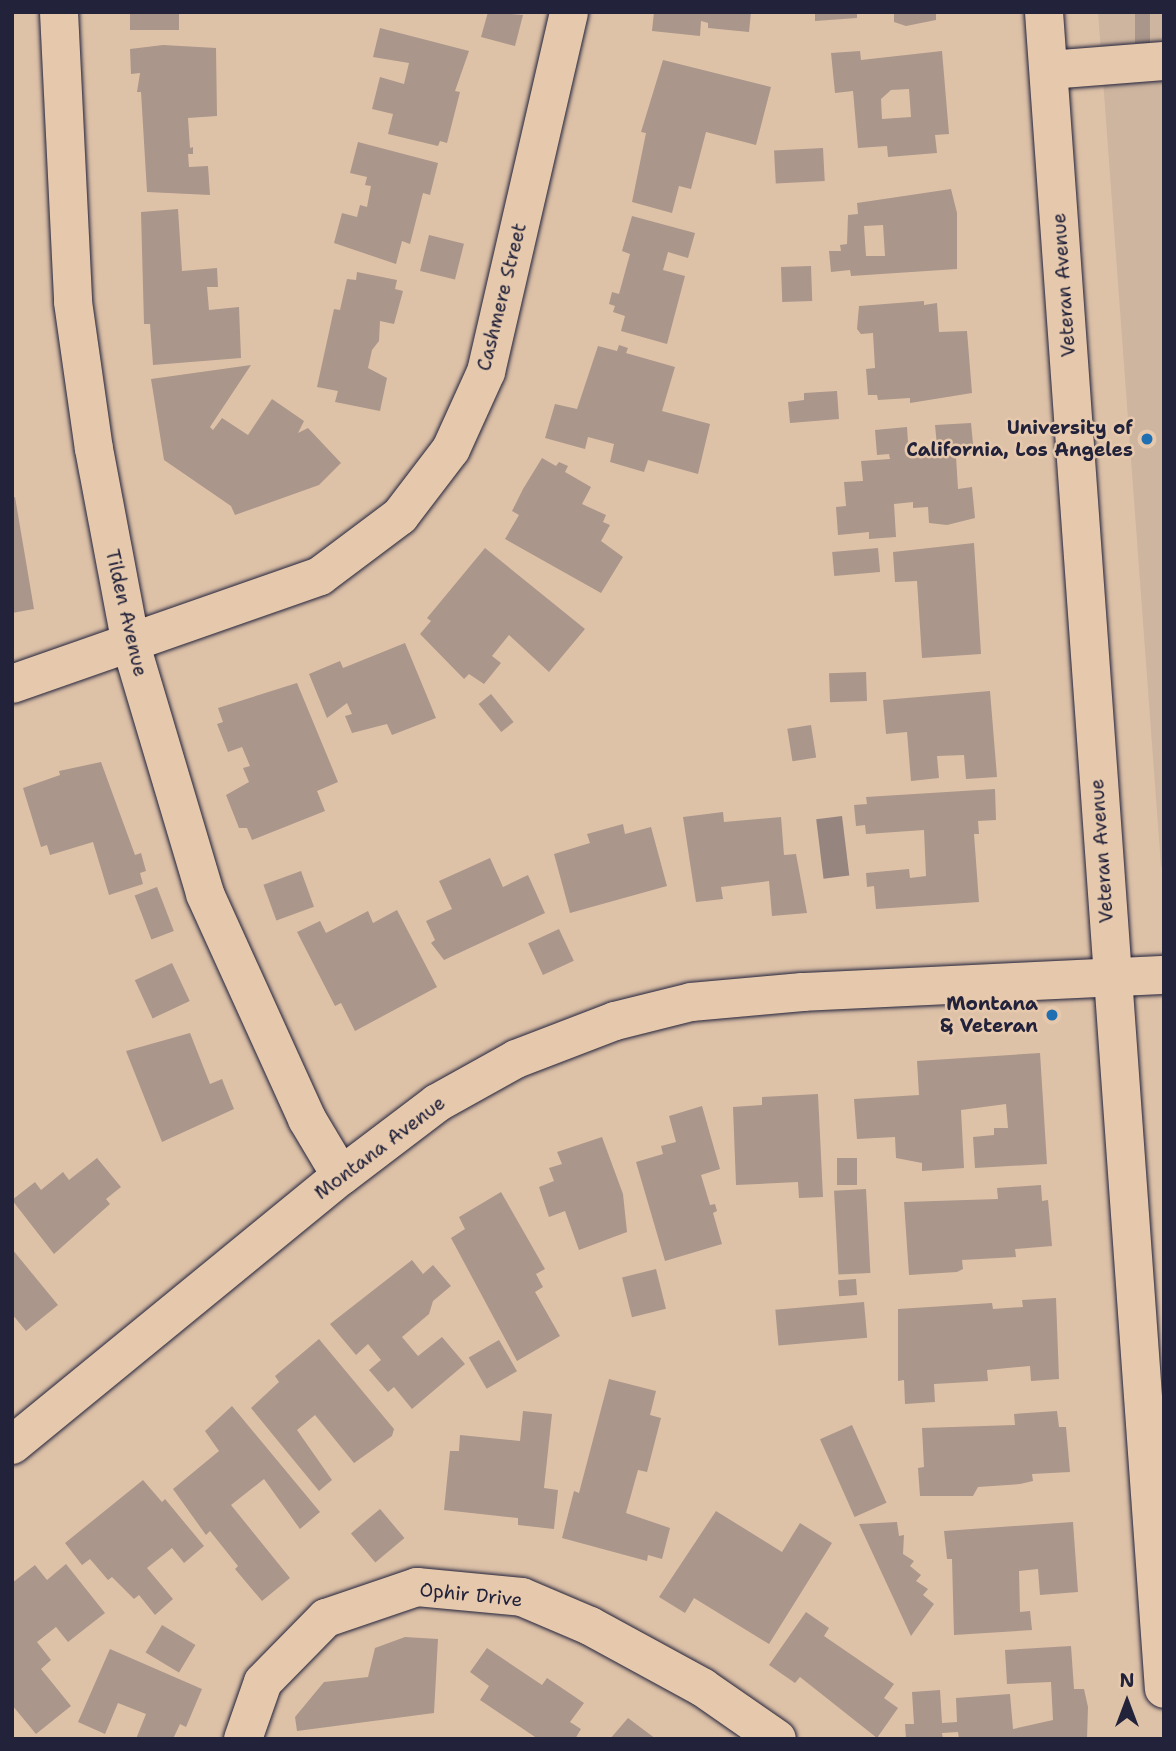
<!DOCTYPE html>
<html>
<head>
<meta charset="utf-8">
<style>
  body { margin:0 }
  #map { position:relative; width:1176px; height:1751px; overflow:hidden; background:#dec2a8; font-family:"Shantell Sans",sans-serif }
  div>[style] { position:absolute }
  .built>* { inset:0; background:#ceb59f }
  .water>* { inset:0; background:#96857f; transform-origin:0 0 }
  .building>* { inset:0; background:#aa968a; transform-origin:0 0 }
  .roads { filter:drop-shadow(0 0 2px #22223b) drop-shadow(0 0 2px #22223b) }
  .minor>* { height:38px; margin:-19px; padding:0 19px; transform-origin:19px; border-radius:19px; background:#e6c9ad }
  .dots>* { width:19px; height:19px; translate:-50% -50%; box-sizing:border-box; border:4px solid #e6c9ad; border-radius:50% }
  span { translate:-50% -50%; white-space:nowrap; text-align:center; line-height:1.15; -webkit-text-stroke:5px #e6c9ad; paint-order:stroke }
  .street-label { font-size:19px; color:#22223b }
  .poi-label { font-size:19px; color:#22223b; font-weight:700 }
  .right { translate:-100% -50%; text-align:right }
  .frame { position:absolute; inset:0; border:14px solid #22223b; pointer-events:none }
  .north { position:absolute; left:1092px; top:1667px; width:70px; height:70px; -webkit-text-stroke:5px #e6c9ad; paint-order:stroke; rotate:0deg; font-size:19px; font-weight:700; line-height:28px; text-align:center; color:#22223b }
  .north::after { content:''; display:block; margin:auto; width:24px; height:32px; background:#22223b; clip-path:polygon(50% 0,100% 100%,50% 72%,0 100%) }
</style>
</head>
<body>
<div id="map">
  <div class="built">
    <div style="clip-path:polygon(1098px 12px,1164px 12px,1164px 871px,1161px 866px)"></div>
  </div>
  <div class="water">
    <div style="left:842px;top:816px;width:60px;height:26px;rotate:83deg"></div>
  </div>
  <div class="building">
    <div style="left:130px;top:12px;width:49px;height:18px"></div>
    <div style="clip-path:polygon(488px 12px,523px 15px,515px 46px,481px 37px)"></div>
    <div style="clip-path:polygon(654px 12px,751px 12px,749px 32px,708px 28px,708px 23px,701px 21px,700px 36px,652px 31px)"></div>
    <div style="clip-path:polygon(815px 12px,857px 12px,857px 18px,815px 21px)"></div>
    <div style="clip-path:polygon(894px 12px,936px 12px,936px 20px,906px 26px,894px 22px)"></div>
    <div style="left:1135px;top:12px;width:15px;height:31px"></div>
    <div style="clip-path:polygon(380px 28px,469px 51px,455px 91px,460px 92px,447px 143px,440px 141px,438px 146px,388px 134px,393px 114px,372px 109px,380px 77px,404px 84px,409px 63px,373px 57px)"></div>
    <div style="clip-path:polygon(163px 45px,216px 48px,217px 116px,188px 118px,190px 148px,193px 147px,193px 154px,188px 154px,189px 167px,208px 166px,210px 195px,147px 192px,141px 92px,137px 92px,140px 73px,131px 74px,130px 49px)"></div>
    <div style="clip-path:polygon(evenodd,860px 51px,861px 60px,942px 51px,949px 134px,935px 135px,937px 153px,888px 157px,887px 146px,858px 148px,853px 91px,835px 93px,831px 53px,860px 51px,909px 89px,911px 117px,882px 119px,881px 99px,891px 90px,909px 89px)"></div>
    <div style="clip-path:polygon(663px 60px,771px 87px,756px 145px,706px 132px,691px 189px,679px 186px,672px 213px,632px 202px,646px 133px,641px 132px)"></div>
    <div style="clip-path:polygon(358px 142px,438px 163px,430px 195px,423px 193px,410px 244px,402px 241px,396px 264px,334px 243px,342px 213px,357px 217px,360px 205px,367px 207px,371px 186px,365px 185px,367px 177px,350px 173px)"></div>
    <div style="left:823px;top:148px;width:33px;height:49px;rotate:87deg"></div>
    <div style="clip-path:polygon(evenodd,951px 189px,957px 213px,957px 269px,851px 276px,850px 270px,831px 272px,829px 251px,841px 251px,840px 245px,847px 244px,848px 215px,858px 214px,857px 203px,951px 189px,883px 225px,885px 256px,866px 256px,864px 226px,883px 225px)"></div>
    <div style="clip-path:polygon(178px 209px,182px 271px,217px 268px,218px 287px,207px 287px,209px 310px,239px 307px,241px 358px,153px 365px,150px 324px,144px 324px,141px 212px)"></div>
    <div style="clip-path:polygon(632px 216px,695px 233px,688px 258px,668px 252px,663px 270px,685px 276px,667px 344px,621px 331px,625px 316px,613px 312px,615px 306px,609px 304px,612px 292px,619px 294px,630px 254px,622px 251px)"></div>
    <div style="left:429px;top:235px;width:36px;height:37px;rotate:14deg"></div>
    <div style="left:811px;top:266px;width:35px;height:30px;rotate:88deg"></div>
    <div style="clip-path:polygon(357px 272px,397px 280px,395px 289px,403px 291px,394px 324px,380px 321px,379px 341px,372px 350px,368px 368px,387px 378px,380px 411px,335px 402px,338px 391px,317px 387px,334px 309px,340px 310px,347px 279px,356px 280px)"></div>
    <div style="clip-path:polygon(924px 301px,924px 305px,937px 303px,939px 332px,967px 331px,972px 393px,910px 403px,910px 398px,878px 400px,877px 395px,868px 395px,866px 369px,875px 368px,873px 333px,861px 334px,857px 329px,859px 306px)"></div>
    <div style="clip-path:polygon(619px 345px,628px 348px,626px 353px,675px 367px,662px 411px,710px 424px,698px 474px,648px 460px,644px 472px,610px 462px,614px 444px,588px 437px,585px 449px,545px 438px,555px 404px,577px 409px,598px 346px,617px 351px)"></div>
    <div style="clip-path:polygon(251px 365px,210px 427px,213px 430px,222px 418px,248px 435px,272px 399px,304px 421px,298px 433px,308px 428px,341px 463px,319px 485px,235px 515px,231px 506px,164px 460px,151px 379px)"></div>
    <div style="clip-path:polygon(837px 391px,839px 419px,790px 423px,788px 402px,804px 400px,804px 393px)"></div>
    <div style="clip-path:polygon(971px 423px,974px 454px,956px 456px,958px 489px,972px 487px,975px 518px,947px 525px,929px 523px,928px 507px,913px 508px,913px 502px,894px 504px,896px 537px,869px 539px,869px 532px,838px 535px,836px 507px,846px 506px,844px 482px,863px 481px,861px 461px,890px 459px,889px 454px,877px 455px,875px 430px,907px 427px,909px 458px,938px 456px,935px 425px)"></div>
    <div style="clip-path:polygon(542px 458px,556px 466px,559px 462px,568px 466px,565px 472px,591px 487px,582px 504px,606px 515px,603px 522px,610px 525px,601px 541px,623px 557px,601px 593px,505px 539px,519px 515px,512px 511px,523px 489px)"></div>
    <div style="clip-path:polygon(15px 497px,34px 609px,12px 613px,12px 498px)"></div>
    <div style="clip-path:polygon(974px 543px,981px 654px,922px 658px,917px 581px,895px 582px,893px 552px)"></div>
    <div style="clip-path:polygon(485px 548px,585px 629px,549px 672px,509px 635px,492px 656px,501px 663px,484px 684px,469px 674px,464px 679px,420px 634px,431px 621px,427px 618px)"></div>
    <div style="left:878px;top:548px;width:24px;height:46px;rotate:85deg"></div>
    <div style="clip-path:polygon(405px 643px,436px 718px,392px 735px,387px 724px,352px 733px,345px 716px,352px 714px,347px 703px,327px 718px,309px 674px,340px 661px,343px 668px)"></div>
    <div style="left:866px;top:672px;width:29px;height:37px;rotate:88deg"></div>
    <div style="clip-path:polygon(297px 683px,338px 782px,317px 791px,325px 811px,252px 840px,247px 828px,239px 828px,226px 795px,249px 782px,243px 768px,250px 766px,242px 747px,228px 752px,217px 724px,223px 722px,218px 708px)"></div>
    <div style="clip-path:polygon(990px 691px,997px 777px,966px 779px,964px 755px,937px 756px,939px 778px,911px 781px,907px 732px,886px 734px,883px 700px)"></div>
    <div style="left:491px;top:694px;width:36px;height:16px;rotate:51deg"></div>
    <div style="left:811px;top:725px;width:33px;height:24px;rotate:81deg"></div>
    <div style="clip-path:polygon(101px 762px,135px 855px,141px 853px,146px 871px,140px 873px,143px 884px,109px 895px,93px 842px,50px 855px,47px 845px,41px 847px,23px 788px,60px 775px,59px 771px)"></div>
    <div style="clip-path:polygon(995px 789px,996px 820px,978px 821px,979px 834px,974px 834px,979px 902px,876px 909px,874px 886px,867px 887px,866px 873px,909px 869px,910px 878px,926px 876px,924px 830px,866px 834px,865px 825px,856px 826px,854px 805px,867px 804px,866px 797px)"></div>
    <div style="clip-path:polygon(723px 812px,724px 822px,781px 817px,784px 855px,796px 854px,807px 913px,772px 916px,769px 881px,721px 887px,723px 899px,696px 902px,683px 817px)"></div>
    <div style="clip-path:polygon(623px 824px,625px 834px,651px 827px,667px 886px,570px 913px,554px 854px,590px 843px,587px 834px)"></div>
    <div style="clip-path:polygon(490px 858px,503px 887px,528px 875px,545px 913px,444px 960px,431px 943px,435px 940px,426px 921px,452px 909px,439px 881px)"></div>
    <div style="left:301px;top:871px;width:38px;height:40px;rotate:70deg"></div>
    <div style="left:157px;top:887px;width:47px;height:24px;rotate:69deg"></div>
    <div style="clip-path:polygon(397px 910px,437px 987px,355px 1031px,341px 1003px,335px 1006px,297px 932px,320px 921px,326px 933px,368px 911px,373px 923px)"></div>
    <div style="left:559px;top:929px;width:35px;height:34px;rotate:65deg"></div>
    <div style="left:172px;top:963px;width:42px;height:41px;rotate:65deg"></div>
    <div style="clip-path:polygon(190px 1033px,210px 1084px,222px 1079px,234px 1109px,162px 1142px,126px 1051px)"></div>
    <div style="clip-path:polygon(1040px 1053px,1047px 1164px,975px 1168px,973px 1137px,994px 1135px,994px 1128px,1008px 1128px,1006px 1104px,961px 1110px,964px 1168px,922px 1171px,922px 1163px,896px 1158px,895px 1137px,857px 1139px,854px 1099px,919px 1095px,917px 1061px)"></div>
    <div style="clip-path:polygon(818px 1094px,823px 1197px,799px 1198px,798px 1182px,736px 1185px,733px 1107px,762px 1105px,762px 1097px)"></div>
    <div style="clip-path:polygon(702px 1106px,720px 1169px,701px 1175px,710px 1205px,715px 1204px,717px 1211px,713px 1213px,722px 1244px,665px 1261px,636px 1162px,663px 1154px,661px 1146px,676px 1142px,669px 1116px)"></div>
    <div style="clip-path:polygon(602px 1137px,623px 1194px,627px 1232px,579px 1250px,565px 1211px,549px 1217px,539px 1187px,554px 1181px,549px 1168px,562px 1164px,557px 1152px)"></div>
    <div style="clip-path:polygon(97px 1158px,121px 1187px,106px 1199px,110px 1204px,54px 1254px,12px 1200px,35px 1182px,41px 1190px,63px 1172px,69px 1180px)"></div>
    <div style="left:837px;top:1158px;width:20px;height:27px"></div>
    <div style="clip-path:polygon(1041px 1185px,1042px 1201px,1048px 1200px,1052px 1246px,1015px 1249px,1016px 1257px,962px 1260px,963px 1269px,957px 1272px,909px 1275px,904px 1202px,998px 1199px,997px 1188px)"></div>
    <div style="left:866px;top:1189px;width:84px;height:32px;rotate:87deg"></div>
    <div style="clip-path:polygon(501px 1192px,545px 1269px,536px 1274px,543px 1287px,535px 1292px,560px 1336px,517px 1361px,451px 1238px,465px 1229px,459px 1217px)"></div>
    <div style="clip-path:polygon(12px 1249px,58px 1305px,26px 1331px,12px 1314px)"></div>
    <div style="clip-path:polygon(412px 1260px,423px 1274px,433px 1265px,451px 1286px,433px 1301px,429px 1314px,402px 1337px,418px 1356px,442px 1337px,465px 1364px,412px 1409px,394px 1387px,388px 1392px,369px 1370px,381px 1360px,368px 1344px,356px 1355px,330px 1324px)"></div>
    <div style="left:656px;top:1269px;width:41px;height:35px;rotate:76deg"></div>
    <div style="left:856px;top:1279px;width:16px;height:18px;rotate:86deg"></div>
    <div style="clip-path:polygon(1056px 1298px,1059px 1379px,1031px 1381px,1030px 1366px,987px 1370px,988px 1381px,934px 1384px,935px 1402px,905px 1404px,904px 1380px,898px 1381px,898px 1309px,992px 1303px,993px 1309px,1023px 1307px,1022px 1300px)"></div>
    <div style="left:864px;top:1302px;width:36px;height:89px;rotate:85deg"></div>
    <div style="clip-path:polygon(319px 1339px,394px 1429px,392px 1436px,354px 1463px,315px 1415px,297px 1430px,332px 1480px,319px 1491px,251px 1408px,279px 1382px,275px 1376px)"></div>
    <div style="left:499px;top:1340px;width:36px;height:35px;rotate:60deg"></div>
    <div style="clip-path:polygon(609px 1379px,656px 1391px,650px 1415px,661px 1418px,647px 1472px,638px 1470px,626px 1513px,670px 1528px,662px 1559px,648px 1555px,647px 1561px,562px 1538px,574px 1491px,579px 1493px)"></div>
    <div style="clip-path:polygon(232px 1406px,320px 1512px,300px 1529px,264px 1479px,231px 1505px,290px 1578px,262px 1601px,235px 1569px,238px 1566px,210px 1531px,206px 1535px,173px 1489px,219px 1451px,205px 1431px)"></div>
    <div style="clip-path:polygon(523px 1411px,552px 1414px,544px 1488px,558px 1490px,554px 1529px,518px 1525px,518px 1518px,444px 1510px,450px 1451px,459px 1451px,460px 1435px,520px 1441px)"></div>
    <div style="clip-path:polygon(1057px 1411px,1059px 1427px,1066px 1427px,1070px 1472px,1032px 1474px,1033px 1481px,1020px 1484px,978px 1487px,973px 1496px,920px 1496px,918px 1468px,924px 1467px,922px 1428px,1015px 1425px,1014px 1414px)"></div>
    <div style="left:852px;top:1425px;width:85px;height:35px;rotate:66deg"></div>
    <div style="clip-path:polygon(143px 1480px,162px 1502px,165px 1499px,204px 1546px,184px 1563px,172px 1548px,147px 1568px,173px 1599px,155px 1615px,139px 1595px,134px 1599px,112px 1577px,108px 1580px,90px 1559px,82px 1565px,65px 1543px)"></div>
    <div style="left:380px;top:1509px;width:38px;height:38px;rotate:50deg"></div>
    <div style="clip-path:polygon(716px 1511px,782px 1552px,800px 1523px,832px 1543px,769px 1644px,694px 1598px,685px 1613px,659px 1597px)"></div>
    <div style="clip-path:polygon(897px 1522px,899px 1536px,904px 1535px,903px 1554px,914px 1561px,910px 1566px,921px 1575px,916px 1581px,928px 1589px,923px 1595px,934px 1604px,911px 1636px,859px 1524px)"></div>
    <div style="clip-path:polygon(1073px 1522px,1078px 1592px,1040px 1595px,1038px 1569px,1019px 1571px,1020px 1612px,1030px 1611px,1032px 1630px,954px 1635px,952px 1559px,947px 1559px,944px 1531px)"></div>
    <div style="clip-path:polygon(66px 1564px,105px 1613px,68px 1642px,56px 1627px,37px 1642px,51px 1660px,41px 1669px,71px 1706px,36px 1734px,12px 1705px,12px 1583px,35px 1565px,47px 1580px)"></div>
    <div style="clip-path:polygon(806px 1612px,829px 1628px,824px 1636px,894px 1684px,884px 1698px,898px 1708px,877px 1738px,800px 1677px,795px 1683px,769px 1665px)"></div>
    <div style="left:162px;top:1625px;width:39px;height:32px;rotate:31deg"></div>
    <div style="clip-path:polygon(405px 1637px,438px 1639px,434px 1713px,297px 1731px,295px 1717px,324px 1682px,368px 1677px,375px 1648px)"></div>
    <div style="clip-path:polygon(1071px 1646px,1074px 1689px,1084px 1689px,1088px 1707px,1087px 1739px,959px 1739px,958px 1732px,942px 1733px,943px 1739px,906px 1739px,905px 1724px,914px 1724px,912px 1692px,940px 1690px,942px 1723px,957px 1722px,956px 1698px,1010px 1694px,1013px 1729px,1053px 1720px,1051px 1682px,1007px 1684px,1005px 1650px)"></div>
    <div style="clip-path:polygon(487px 1648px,542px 1685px,547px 1678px,584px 1703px,570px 1722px,581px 1729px,575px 1739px,538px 1739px,480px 1700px,489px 1686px,470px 1672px)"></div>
    <div style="clip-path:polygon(110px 1649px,202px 1689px,186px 1727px,180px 1724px,173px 1739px,136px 1739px,146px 1714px,118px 1703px,105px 1734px,78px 1722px)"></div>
    <div style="clip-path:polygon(628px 1718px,656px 1739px,610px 1739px)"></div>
  </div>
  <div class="roads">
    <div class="minor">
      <div style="left:59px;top:12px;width:290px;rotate:87.2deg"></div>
      <div style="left:73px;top:302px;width:148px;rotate:81.9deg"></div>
      <div style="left:94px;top:449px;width:199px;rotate:79.3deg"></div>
      <div style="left:131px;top:645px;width:260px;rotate:73.4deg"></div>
      <div style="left:205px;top:894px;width:247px;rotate:65.6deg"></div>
      <div style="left:307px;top:1119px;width:66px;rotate:59.2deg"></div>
      <div style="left:1044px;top:12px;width:1681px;rotate:85.91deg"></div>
      <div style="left:1049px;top:70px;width:115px;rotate:-4.5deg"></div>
      <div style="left:12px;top:684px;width:326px;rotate:-19.3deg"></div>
      <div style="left:320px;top:576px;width:100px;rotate:-36.9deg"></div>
      <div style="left:400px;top:516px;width:84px;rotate:-52.7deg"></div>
      <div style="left:451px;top:449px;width:85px;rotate:-65.6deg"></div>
      <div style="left:486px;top:372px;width:369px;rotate:-77deg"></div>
      <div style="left:12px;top:1445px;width:425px;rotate:-39.3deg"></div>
      <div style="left:341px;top:1176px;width:121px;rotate:-37.2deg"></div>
      <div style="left:437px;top:1103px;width:90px;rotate:-29.1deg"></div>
      <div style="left:516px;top:1059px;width:106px;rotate:-21deg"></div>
      <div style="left:615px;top:1021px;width:78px;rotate:-14deg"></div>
      <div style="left:691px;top:1002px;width:112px;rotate:-5.1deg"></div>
      <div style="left:803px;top:992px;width:361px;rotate:-2.7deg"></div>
      <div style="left:243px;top:1739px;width:60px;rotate:-70.7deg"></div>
      <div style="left:263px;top:1682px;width:90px;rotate:-45.5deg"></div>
      <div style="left:326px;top:1618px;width:96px;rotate:-18.8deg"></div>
      <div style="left:417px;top:1587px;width:105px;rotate:5.4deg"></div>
      <div style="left:522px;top:1597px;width:74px;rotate:23.1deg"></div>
      <div style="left:590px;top:1626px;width:128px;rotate:28.6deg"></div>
      <div style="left:702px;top:1687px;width:91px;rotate:34.7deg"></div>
    </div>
  </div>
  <div class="dots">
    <div style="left:1147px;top:439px;background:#1f6fb2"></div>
    <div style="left:1052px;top:1015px;background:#1f6fb2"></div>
  </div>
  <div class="street-label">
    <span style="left:1064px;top:285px;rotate:-94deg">Veteran Avenue</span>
    <span style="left:502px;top:297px;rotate:-76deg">Cashmere Street</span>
    <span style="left:126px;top:613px;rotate:77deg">Tilden Avenue</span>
    <span style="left:1102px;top:851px;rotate:-94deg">Veteran Avenue</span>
    <span style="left:380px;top:1148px;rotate:-37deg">Montana Avenue</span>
    <span style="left:471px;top:1595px;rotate:6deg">Ophir Drive</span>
  </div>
  <div class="poi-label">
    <span class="right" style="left:1133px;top:439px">University of<br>California, Los Angeles</span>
    <span class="right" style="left:1038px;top:1015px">Montana<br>&amp; Veteran</span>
  </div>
  <div class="frame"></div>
  <div class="north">N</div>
</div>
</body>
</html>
